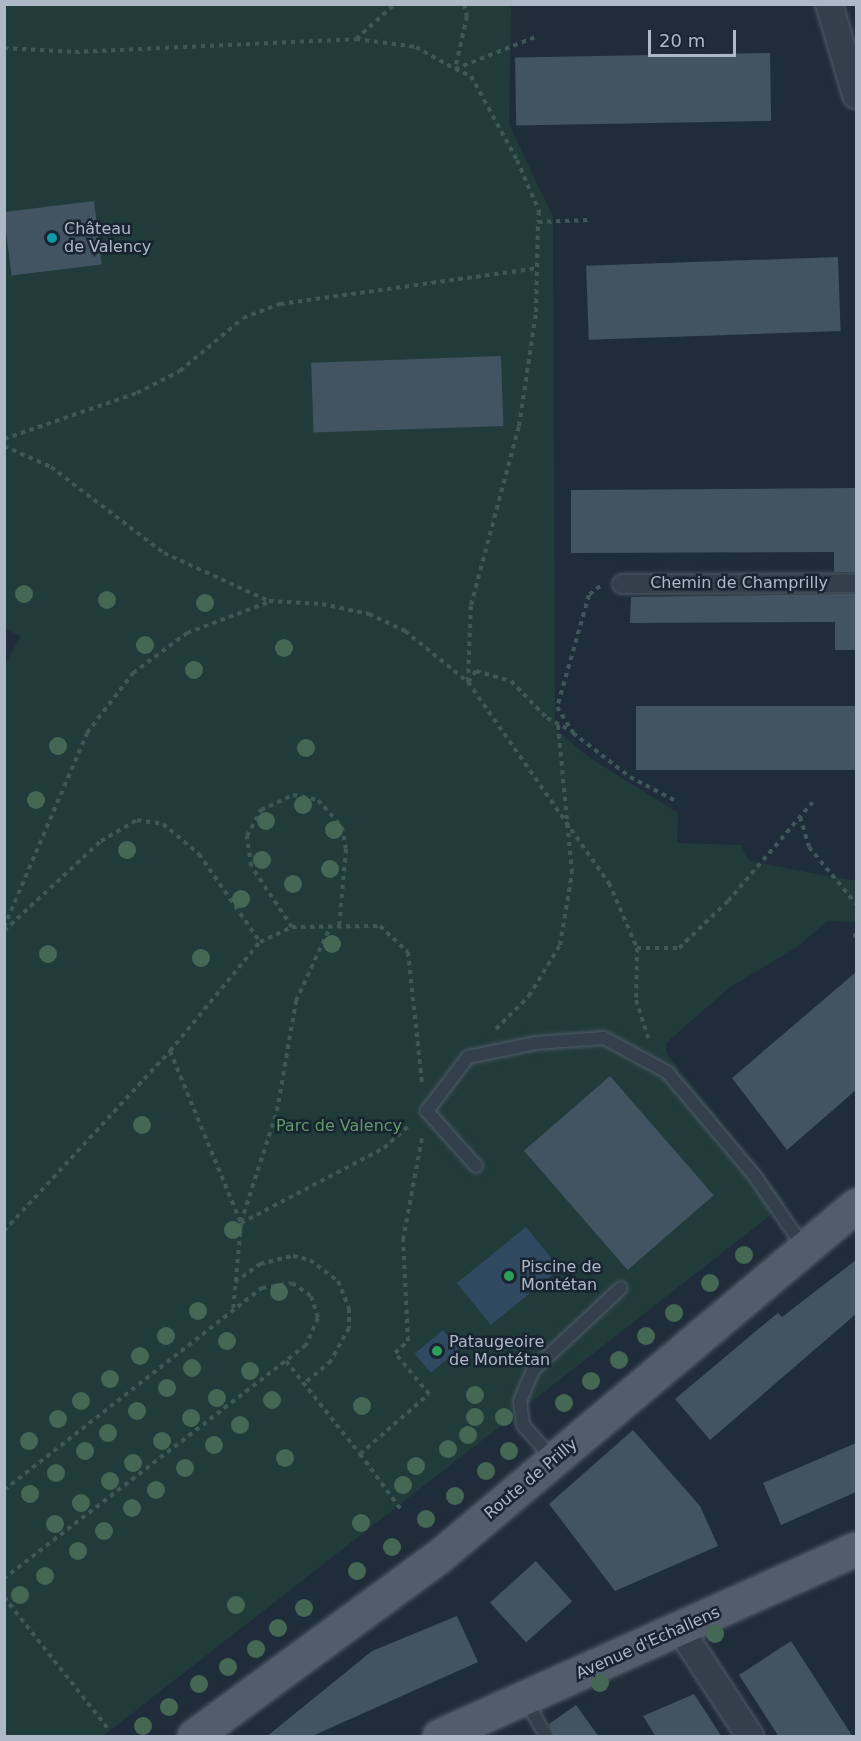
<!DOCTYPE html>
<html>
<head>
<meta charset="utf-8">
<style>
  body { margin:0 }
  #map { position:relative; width:861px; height:1741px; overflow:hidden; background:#1f2d3a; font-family:"DejaVu Sans",sans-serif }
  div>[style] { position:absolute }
  .green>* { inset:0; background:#213b3b }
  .water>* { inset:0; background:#2f4961; transform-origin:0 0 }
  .building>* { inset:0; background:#425362; transform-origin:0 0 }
  .path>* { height:4px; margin-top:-2px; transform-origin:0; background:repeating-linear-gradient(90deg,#3e5858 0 4.5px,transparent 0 9px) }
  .roads { filter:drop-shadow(0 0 2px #505c68) drop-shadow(0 0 2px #505c68) }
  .service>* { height:12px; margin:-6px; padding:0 6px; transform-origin:6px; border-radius:6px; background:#333f4a }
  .pedestrian>* { height:18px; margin:-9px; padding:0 9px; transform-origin:9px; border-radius:9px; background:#333f4a }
  .minor>* { height:26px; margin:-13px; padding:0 13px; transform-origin:13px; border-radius:13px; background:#333f4a }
  .primary>* { height:33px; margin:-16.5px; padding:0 16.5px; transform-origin:16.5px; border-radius:16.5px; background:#505e6b }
  .trees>* { width:18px; height:18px; margin:-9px; border-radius:50%; background:#446854 }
  .dots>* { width:16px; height:16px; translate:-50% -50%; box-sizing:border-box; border:3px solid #18242f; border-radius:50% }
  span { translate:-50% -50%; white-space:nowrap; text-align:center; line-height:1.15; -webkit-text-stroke:5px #18242f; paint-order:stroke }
  .poi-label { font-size:16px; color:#adb9c7 }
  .left { translate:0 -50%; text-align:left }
  .street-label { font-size:16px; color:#adb9c7 }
  .park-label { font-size:16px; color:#62996a }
  .frame { position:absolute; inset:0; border:6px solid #adb9c7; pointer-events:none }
  .scale { position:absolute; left:648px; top:30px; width:88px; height:27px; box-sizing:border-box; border:3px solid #adb9c7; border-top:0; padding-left:8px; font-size:18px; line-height:21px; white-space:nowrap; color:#adb9c7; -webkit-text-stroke:4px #18242f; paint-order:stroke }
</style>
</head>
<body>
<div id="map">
  <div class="green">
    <div style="clip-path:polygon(5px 5px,511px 5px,509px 124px,553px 217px,555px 729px,590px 758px,678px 813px,677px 843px,741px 845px,749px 861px,856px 881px,856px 922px,827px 921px,797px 947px,730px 987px,666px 1043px,666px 1053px,786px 1203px,103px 1736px,5px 1736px,4px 666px,21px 636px,5px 629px)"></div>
  </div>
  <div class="water">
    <div style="left:526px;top:1227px;width:54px;height:89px;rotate:51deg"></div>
    <div style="left:443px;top:1330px;width:25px;height:37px;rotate:50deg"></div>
  </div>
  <div class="building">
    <div style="left:770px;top:53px;width:68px;height:255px;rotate:89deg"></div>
    <div style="left:94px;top:201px;width:64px;height:91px;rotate:83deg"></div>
    <div style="left:838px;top:257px;width:74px;height:252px;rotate:88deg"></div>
    <div style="left:501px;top:356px;width:70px;height:190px;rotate:88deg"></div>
    <div style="clip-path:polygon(856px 488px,856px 572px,834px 572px,834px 552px,571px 553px,571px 490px)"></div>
    <div style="clip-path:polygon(856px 594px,856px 650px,835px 650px,835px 622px,630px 623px,631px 597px)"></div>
    <div style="left:856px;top:706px;width:64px;height:220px;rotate:90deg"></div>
    <div style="clip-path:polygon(856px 972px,856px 1090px,787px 1150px,732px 1078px)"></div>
    <div style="left:610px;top:1076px;width:158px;height:114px;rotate:49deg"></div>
    <div style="clip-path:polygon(856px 1260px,856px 1314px,710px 1440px,675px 1399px,768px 1321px,778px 1313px,782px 1317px)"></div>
    <div style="clip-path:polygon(633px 1430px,700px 1506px,718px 1546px,615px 1591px,549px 1504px)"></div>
    <div style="clip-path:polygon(856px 1443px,856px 1492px,781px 1525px,763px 1483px)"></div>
    <div style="left:536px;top:1561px;width:54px;height:62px;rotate:48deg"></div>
    <div style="clip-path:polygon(457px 1616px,478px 1662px,310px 1737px,266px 1737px,372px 1651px)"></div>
    <div style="clip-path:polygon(791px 1641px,853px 1737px,779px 1737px,739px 1675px)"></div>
    <div style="clip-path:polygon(694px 1694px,722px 1737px,656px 1737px,643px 1716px)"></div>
    <div style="clip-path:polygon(576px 1705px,599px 1737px,554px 1737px,549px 1724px)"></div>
  </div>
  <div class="path">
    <div style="left:464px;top:4px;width:12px;rotate:76deg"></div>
    <div style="left:467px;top:16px;width:54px;rotate:102.8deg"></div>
    <div style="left:455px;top:69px;width:17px;rotate:24deg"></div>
    <div style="left:471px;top:76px;width:96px;rotate:61.3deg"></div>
    <div style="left:517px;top:160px;width:56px;rotate:66.7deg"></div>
    <div style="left:539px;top:211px;width:11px;rotate:95deg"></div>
    <div style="left:356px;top:39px;width:52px;rotate:-41.9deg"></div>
    <div style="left:4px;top:48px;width:71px;rotate:3.2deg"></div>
    <div style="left:75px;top:52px;width:281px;rotate:-2.6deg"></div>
    <div style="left:356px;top:39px;width:61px;rotate:7.6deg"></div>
    <div style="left:416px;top:47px;width:45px;rotate:29.4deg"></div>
    <div style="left:455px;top:69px;width:86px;rotate:-21.8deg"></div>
    <div style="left:4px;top:439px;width:141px;rotate:-19.1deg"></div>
    <div style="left:137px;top:393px;width:48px;rotate:-27.1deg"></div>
    <div style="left:180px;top:371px;width:82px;rotate:-40.1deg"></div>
    <div style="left:243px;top:318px;width:40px;rotate:-21deg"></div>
    <div style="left:280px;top:304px;width:261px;rotate:-7.9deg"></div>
    <div style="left:4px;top:446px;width:51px;rotate:24.1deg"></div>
    <div style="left:51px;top:467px;width:142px;rotate:37.3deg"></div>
    <div style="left:164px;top:553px;width:115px;rotate:24.6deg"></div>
    <div style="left:269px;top:601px;width:53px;rotate:3.2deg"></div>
    <div style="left:322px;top:604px;width:48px;rotate:12deg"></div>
    <div style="left:369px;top:614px;width:40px;rotate:25deg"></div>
    <div style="left:405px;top:631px;width:81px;rotate:39deg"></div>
    <div style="left:468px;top:682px;width:246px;rotate:55deg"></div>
    <div style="left:609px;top:883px;width:71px;rotate:66.7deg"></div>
    <div style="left:637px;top:948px;width:52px;rotate:91.1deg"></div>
    <div style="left:636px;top:1000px;width:40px;rotate:72deg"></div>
    <div style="left:600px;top:586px;width:14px;rotate:141deg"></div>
    <div style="left:589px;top:595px;width:116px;rotate:105.9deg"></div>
    <div style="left:557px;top:707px;width:31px;rotate:58deg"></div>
    <div style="left:573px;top:733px;width:72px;rotate:37.7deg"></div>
    <div style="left:630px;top:777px;width:54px;rotate:27.5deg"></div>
    <div style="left:468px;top:682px;width:77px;rotate:-87.8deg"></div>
    <div style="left:471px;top:605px;width:185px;rotate:-75deg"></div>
    <div style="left:519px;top:426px;width:115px;rotate:-81.5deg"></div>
    <div style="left:536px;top:312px;width:90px;rotate:-88.7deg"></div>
    <div style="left:538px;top:222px;width:50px;rotate:-2.3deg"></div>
    <div style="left:468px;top:682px;width:14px;rotate:-54deg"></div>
    <div style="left:476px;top:671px;width:36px;rotate:16deg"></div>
    <div style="left:511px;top:681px;width:52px;rotate:45.8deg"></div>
    <div style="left:547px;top:718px;width:30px;rotate:28deg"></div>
    <div style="left:800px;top:817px;width:31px;rotate:73deg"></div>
    <div style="left:809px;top:847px;width:74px;rotate:50.5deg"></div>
    <div style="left:4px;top:927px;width:211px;rotate:-66.8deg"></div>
    <div style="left:87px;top:733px;width:76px;rotate:-52.5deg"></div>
    <div style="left:133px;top:673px;width:67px;rotate:-36.5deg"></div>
    <div style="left:187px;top:633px;width:88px;rotate:-20.7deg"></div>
    <div style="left:292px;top:927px;width:73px;rotate:-123.9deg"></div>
    <div style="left:251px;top:866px;width:30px;rotate:-98deg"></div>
    <div style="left:247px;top:836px;width:30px;rotate:-62deg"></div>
    <div style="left:261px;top:810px;width:35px;rotate:-25deg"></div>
    <div style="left:293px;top:795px;width:25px;rotate:11deg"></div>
    <div style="left:318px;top:800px;width:36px;rotate:48deg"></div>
    <div style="left:342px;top:827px;width:22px;rotate:80deg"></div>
    <div style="left:346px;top:849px;width:78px;rotate:95.1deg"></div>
    <div style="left:4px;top:931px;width:132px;rotate:-42.9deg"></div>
    <div style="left:101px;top:841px;width:42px;rotate:-30.3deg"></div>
    <div style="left:137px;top:820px;width:26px;rotate:9deg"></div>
    <div style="left:163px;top:824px;width:47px;rotate:39.8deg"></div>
    <div style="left:199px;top:854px;width:107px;rotate:55.3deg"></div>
    <div style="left:260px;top:942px;width:35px;rotate:-25deg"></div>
    <div style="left:292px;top:927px;width:88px;rotate:-0.7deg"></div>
    <div style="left:380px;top:926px;width:38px;rotate:43deg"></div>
    <div style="left:408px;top:952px;width:132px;rotate:83.9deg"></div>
    <div style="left:855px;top:938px;width:9px;rotate:-84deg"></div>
    <div style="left:637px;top:948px;width:42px"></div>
    <div style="left:679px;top:948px;width:68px;rotate:-43.8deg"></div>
    <div style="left:728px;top:901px;width:130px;rotate:-49.4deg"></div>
    <div style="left:496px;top:1029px;width:47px;rotate:-45deg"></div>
    <div style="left:529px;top:996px;width:60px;rotate:-58.7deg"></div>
    <div style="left:560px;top:945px;width:73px;rotate:-80.5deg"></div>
    <div style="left:572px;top:873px;width:150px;rotate:-95.4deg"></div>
    <div style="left:170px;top:1051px;width:186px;rotate:67.6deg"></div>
    <div style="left:241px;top:1223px;width:88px;rotate:95.2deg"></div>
    <div style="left:241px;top:1222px;width:117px;rotate:-72deg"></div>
    <div style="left:277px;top:1111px;width:112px;rotate:-80.2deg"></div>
    <div style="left:296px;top:1001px;width:81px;rotate:-65.3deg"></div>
    <div style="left:241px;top:1223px;width:161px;rotate:-27.7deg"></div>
    <div style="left:384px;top:1148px;width:36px;rotate:-42deg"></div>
    <div style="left:4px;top:1231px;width:245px;rotate:-47.3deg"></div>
    <div style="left:170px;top:1051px;width:141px;rotate:-50.5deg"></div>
    <div style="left:235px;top:1282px;width:31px;rotate:-36deg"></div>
    <div style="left:260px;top:1264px;width:34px;rotate:-14deg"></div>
    <div style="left:293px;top:1256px;width:17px;rotate:13deg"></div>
    <div style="left:310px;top:1260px;width:35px;rotate:37deg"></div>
    <div style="left:338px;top:1281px;width:29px;rotate:68deg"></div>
    <div style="left:349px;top:1308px;width:20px;rotate:90deg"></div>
    <div style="left:349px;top:1328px;width:38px;rotate:119deg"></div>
    <div style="left:331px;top:1361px;width:35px;rotate:140deg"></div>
    <div style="left:286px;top:1361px;width:119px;rotate:51.5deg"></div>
    <div style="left:360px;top:1454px;width:91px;rotate:-41deg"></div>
    <div style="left:429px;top:1394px;width:53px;rotate:-129.7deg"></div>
    <div style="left:395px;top:1353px;width:18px;rotate:-43deg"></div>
    <div style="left:408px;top:1341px;width:101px;rotate:-92.8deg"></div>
    <div style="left:403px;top:1240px;width:105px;rotate:-79.5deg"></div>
    <div style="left:360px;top:1454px;width:71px;rotate:53.6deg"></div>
    <div style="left:4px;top:1490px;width:328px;rotate:-38.1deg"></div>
    <div style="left:262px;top:1288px;width:30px;rotate:-9deg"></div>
    <div style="left:292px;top:1283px;width:23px;rotate:34deg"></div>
    <div style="left:311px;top:1296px;width:23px;rotate:72deg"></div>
    <div style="left:318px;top:1318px;width:30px;rotate:114deg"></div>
    <div style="left:306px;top:1345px;width:381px;rotate:142.3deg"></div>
    <div style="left:4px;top:1597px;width:169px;rotate:51.7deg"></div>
  </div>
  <div class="roads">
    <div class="service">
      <div style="left:476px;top:1166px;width:74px;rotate:-131.7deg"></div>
      <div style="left:427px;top:1111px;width:68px;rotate:-52.8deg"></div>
      <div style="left:468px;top:1057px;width:69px;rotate:-11.6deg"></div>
      <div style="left:536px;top:1043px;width:68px;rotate:-4.2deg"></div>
      <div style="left:604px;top:1038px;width:72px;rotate:28.4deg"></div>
      <div style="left:667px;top:1072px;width:135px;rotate:49.8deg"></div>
      <div style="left:754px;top:1175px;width:86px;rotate:55.4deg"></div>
      <div style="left:553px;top:1459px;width:45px;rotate:-131.4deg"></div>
      <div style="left:523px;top:1425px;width:24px;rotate:-97deg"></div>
      <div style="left:520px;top:1401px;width:34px;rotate:-67deg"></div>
      <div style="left:533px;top:1370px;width:120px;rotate:-43deg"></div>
      <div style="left:525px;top:1699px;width:43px;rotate:60.4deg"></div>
    </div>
    <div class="pedestrian">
      <div style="left:622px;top:584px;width:234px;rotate:-0.2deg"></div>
    </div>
    <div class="minor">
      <div style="left:829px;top:4px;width:95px;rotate:73.5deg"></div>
      <div style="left:680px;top:1629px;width:128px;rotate:56.8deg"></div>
    </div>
    <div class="primary">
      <div style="left:194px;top:1736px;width:303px;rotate:-36.3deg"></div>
      <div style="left:438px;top:1557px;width:546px;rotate:-40.1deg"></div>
      <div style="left:439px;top:1736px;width:457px;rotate:-24.2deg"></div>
    </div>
  </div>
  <div class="trees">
    <div style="left:24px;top:594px"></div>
    <div style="left:107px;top:600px"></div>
    <div style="left:205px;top:603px"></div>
    <div style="left:145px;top:645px"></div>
    <div style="left:284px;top:648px"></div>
    <div style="left:194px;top:670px"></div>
    <div style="left:58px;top:746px"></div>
    <div style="left:306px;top:748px"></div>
    <div style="left:36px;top:800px"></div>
    <div style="left:303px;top:805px"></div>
    <div style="left:266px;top:821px"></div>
    <div style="left:334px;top:830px"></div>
    <div style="left:127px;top:850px"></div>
    <div style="left:262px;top:860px"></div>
    <div style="left:330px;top:869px"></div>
    <div style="left:293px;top:884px"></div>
    <div style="left:241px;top:899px"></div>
    <div style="left:332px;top:944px"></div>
    <div style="left:48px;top:954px"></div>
    <div style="left:201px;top:958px"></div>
    <div style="left:142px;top:1125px"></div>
    <div style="left:233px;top:1230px"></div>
    <div style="left:744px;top:1255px"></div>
    <div style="left:710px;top:1283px"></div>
    <div style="left:279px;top:1292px"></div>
    <div style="left:198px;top:1311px"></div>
    <div style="left:674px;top:1313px"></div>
    <div style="left:166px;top:1336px"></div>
    <div style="left:646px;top:1336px"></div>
    <div style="left:227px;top:1341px"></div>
    <div style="left:140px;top:1356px"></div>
    <div style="left:619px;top:1360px"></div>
    <div style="left:192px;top:1368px"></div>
    <div style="left:250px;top:1371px"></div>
    <div style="left:110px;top:1379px"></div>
    <div style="left:591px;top:1381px"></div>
    <div style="left:167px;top:1388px"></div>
    <div style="left:475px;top:1395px"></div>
    <div style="left:217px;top:1398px"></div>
    <div style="left:272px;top:1400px"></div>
    <div style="left:81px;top:1401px"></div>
    <div style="left:564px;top:1403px"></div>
    <div style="left:362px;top:1406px"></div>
    <div style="left:137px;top:1411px"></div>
    <div style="left:475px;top:1417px"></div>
    <div style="left:504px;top:1417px"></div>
    <div style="left:191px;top:1418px"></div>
    <div style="left:58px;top:1419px"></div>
    <div style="left:240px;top:1425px"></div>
    <div style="left:108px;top:1433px"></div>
    <div style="left:468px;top:1435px"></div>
    <div style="left:29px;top:1441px"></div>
    <div style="left:162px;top:1441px"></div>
    <div style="left:214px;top:1445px"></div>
    <div style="left:448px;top:1449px"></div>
    <div style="left:85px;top:1451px"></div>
    <div style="left:509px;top:1451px"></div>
    <div style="left:285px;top:1458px"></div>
    <div style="left:133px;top:1463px"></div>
    <div style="left:416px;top:1466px"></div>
    <div style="left:185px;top:1468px"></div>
    <div style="left:486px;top:1471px"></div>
    <div style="left:56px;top:1473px"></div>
    <div style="left:110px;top:1481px"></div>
    <div style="left:403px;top:1485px"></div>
    <div style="left:156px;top:1490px"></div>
    <div style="left:30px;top:1494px"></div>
    <div style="left:455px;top:1496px"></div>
    <div style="left:81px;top:1503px"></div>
    <div style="left:132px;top:1508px"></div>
    <div style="left:426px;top:1519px"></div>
    <div style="left:361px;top:1523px"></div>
    <div style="left:55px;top:1524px"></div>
    <div style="left:104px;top:1531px"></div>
    <div style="left:392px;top:1547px"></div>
    <div style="left:78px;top:1551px"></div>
    <div style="left:357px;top:1571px"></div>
    <div style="left:45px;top:1576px"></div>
    <div style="left:20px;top:1595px"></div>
    <div style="left:236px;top:1605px"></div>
    <div style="left:304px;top:1608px"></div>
    <div style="left:278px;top:1628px"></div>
    <div style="left:715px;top:1634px"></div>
    <div style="left:256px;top:1649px"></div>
    <div style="left:228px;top:1667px"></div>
    <div style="left:600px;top:1683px"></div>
    <div style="left:199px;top:1684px"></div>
    <div style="left:169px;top:1707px"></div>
    <div style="left:143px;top:1726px"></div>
  </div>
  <div class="dots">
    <div style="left:52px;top:238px;background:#0f9aa8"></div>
    <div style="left:509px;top:1276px;background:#2e9e5b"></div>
    <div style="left:437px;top:1351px;background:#2e9e5b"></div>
  </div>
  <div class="poi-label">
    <span class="left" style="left:64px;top:238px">Château<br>de Valency</span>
    <span class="left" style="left:521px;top:1276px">Piscine de<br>Montétan</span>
    <span class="left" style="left:449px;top:1351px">Pataugeoire<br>de Montétan</span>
  </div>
  <div class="street-label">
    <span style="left:739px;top:583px">Chemin de Champrilly</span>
    <span style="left:531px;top:1479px;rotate:-40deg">Route de Prilly</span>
    <span style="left:648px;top:1643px;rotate:-24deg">Avenue d'Echallens</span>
  </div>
  <div class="park-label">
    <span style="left:339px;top:1126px">Parc de Valency</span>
  </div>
  <div class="frame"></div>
  <div class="scale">20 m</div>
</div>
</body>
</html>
